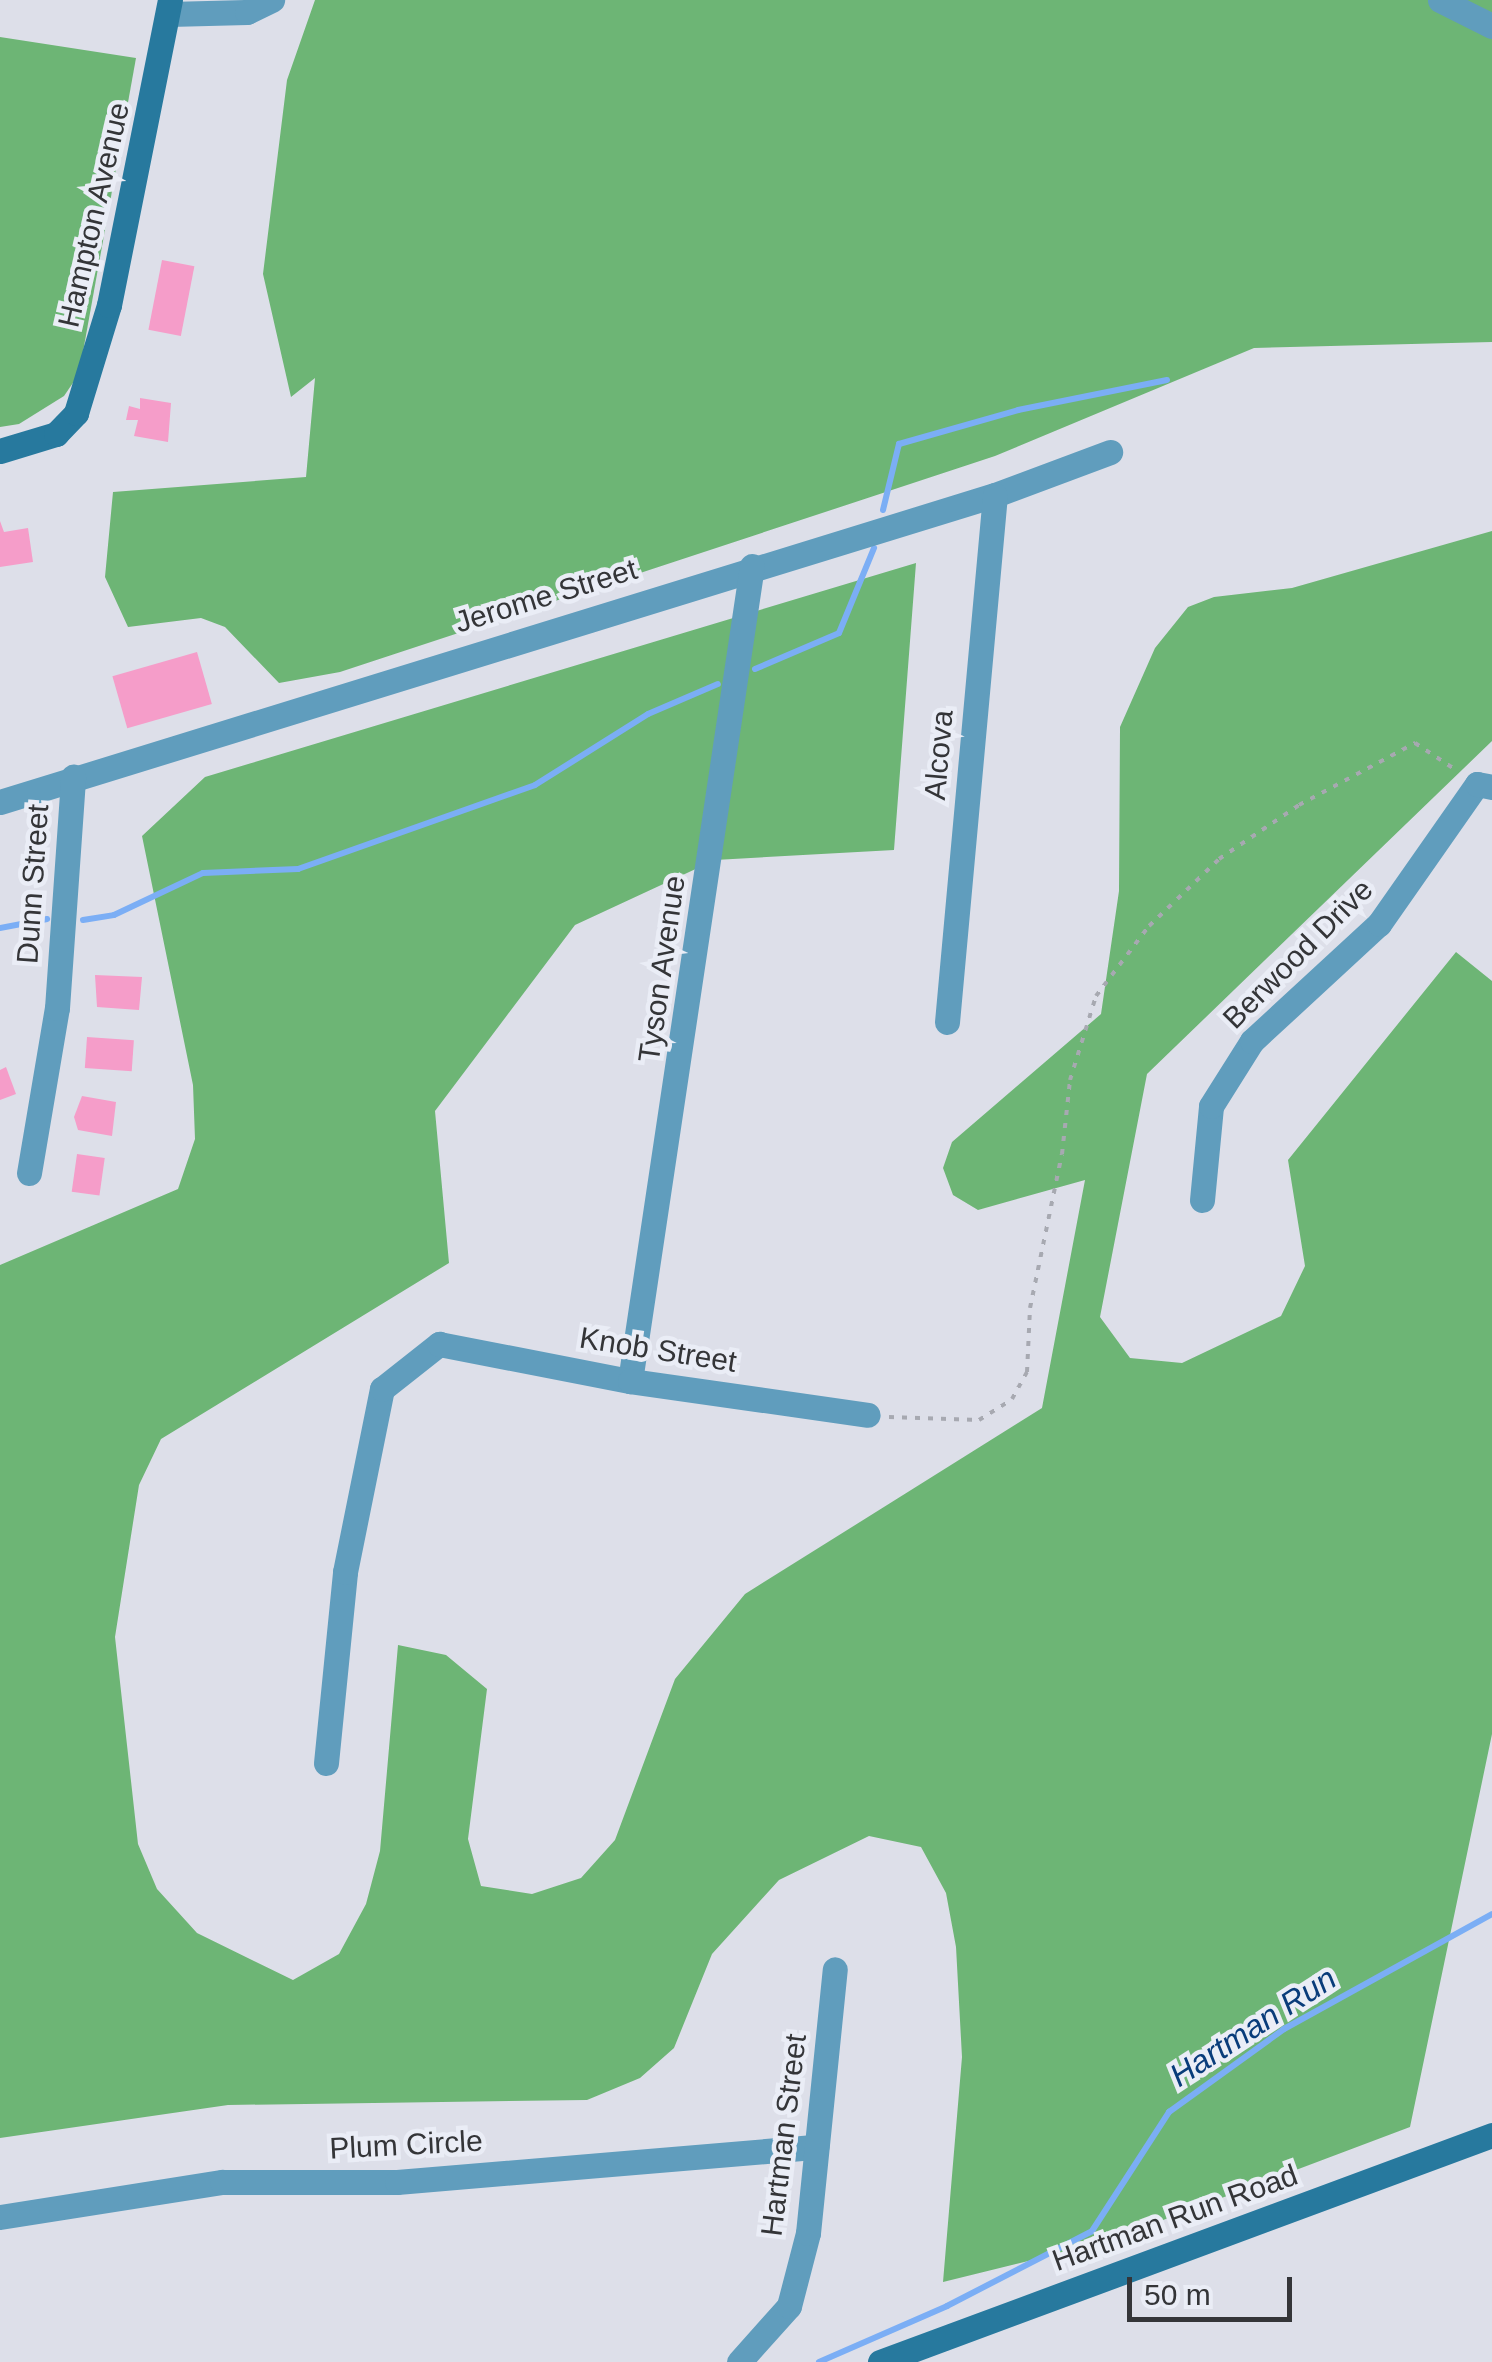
<!DOCTYPE html>
<html>
<head>
<meta charset="utf-8">
<style>
  body { margin:0 }
  #map { position:relative; width:1492px; height:2362px; overflow:hidden; background:#dddfe9; font-family:Arial,sans-serif }
  div>[style] { position:absolute }
  .forest>* { inset:0; background:#6db575 }
  .stream>* { height:6px; margin:-3px; padding:0 3px; transform-origin:3px; border-radius:3px; background:#7baef5 }
  .building>* { inset:0; background:#f59dc9; transform-origin:0 0 }
  .path>* { height:4px; margin-top:-2px; transform-origin:0; background:repeating-linear-gradient(90deg,#a7a9b1 0 5px,transparent 0 13px) }
  .street>* { height:25px; margin:-12.5px; padding:0 12.5px; transform-origin:12.5px; border-radius:12.5px; background:#609dbd }
  .secondary>* { height:25px; margin:-12.5px; padding:0 12.5px; transform-origin:12.5px; border-radius:12.5px; background:#27799e }
  span { translate:-50% -50%; white-space:nowrap; text-align:center; line-height:1.15; -webkit-text-stroke:9px #eaedf6; paint-order:stroke }
  .street-label { font-size:30px; color:#343538 }
  .water-label { font-size:32px; color:#093c7a; font-style:italic }
  .scale { position:absolute; left:1127px; top:2277px; width:165px; height:45px; box-sizing:border-box; border:5px solid #343538; border-top:0; padding-left:12px; font-size:30px; line-height:35px; white-space:nowrap; color:#343538; -webkit-text-stroke:8px #eaedf6; paint-order:stroke }
</style>
</head>
<body>
<div id="map">
  <div class="forest">
    <div style="clip-path:polygon(315px 0,1492px 0,1492px 342px,1254px 348px,995px 456px,340px 672px,279px 683px,225px 627px,201px 618px,128px 627px,105px 577px,113px 492px,306px 477px,315px 378px,291px 397px,263px 274px,287px 80px)"></div>
    <div style="clip-path:polygon(0 37px,136px 58px,79px 374px,64px 396px,19px 424px,0 427px)"></div>
    <div style="clip-path:polygon(1492px 531px,1492px 741px,1147px 1074px,1100px 1317px,1130px 1358px,1182px 1363px,1281px 1316px,1305px 1266px,1288px 1160px,1456px 952px,1492px 981px,1492px 1734px,1410px 2127px,1102px 2243px,943px 2282px,962px 2057px,956px 1947px,946px 1893px,921px 1847px,869px 1836px,779px 1880px,712px 1954px,674px 2048px,640px 2078px,587px 2100px,228px 2105px,0 2138px,0 1265px,178px 1189px,195px 1139px,193px 1085px,142px 836px,205px 777px,916px 563px,894px 850px,715px 860px,575px 925px,435px 1111px,449px 1263px,161px 1439px,139px 1485px,115px 1637px,138px 1844px,157px 1889px,197px 1933px,293px 1980px,339px 1954px,366px 1904px,380px 1851px,398px 1645px,446px 1655px,487px 1689px,468px 1839px,481px 1886px,532px 1894px,581px 1878px,615px 1840px,675px 1679px,745px 1594px,1042px 1408px,1085px 1180px,978px 1210px,953px 1195px,943px 1168px,952px 1142px,1101px 1014px,1119px 891px,1120px 727px,1155px 648px,1188px 607px,1214px 597px,1292px 588px)"></div>
  </div>
  <div class="stream">
    <div style="left:883px;top:510px;width:68px;rotate:-76.4deg"></div>
    <div style="left:899px;top:444px;width:124px;rotate:-15.9deg"></div>
    <div style="left:1018px;top:410px;width:152px;rotate:-11.4deg"></div>
    <div style="left:755px;top:669px;width:91px;rotate:-23.2deg"></div>
    <div style="left:839px;top:633px;width:92px;rotate:-67.6deg"></div>
    <div style="left:83px;top:920px;width:31px;rotate:-9deg"></div>
    <div style="left:114px;top:915px;width:98px;rotate:-25.3deg"></div>
    <div style="left:203px;top:873px;width:95px;rotate:-2.4deg"></div>
    <div style="left:298px;top:869px;width:251px;rotate:-19.5deg"></div>
    <div style="left:535px;top:785px;width:133px;rotate:-32.1deg"></div>
    <div style="left:648px;top:714px;width:76px;rotate:-23.2deg"></div>
    <div style="left:0;top:928px;width:48px;rotate:-10.8deg"></div>
    <div style="left:819px;top:2362px;width:140px;rotate:-23.6deg"></div>
    <div style="left:947px;top:2306px;width:163px;rotate:-27.3deg"></div>
    <div style="left:1092px;top:2231px;width:142px;rotate:-57.1deg"></div>
    <div style="left:1169px;top:2112px;width:142px;rotate:-35.8deg"></div>
    <div style="left:1284px;top:2029px;width:238px;rotate:-28.9deg"></div>
  </div>
  <div class="building">
    <div style="left:162px;top:260px;width:33px;height:71px;rotate:11deg"></div>
    <div style="clip-path:polygon(140px 398px,171px 403px,168px 442px,134px 436px,138px 420px,126px 420px,129px 406px,140px 409px)"></div>
    <div style="clip-path:polygon(0 521px,4px 532px,28px 528px,33px 562px,0 567px)"></div>
    <div style="left:197px;top:652px;width:54px;height:88px;rotate:74deg"></div>
    <div style="clip-path:polygon(95px 975px,142px 977px,139px 1010px,97px 1007px)"></div>
    <div style="left:87px;top:1037px;width:47px;height:31px;rotate:4deg"></div>
    <div style="clip-path:polygon(6px 1067px,16px 1094px,0 1100px,0 1070px)"></div>
    <div style="clip-path:polygon(82px 1096px,116px 1102px,112px 1136px,78px 1130px,74px 1117px)"></div>
    <div style="left:77px;top:1154px;width:28px;height:38px;rotate:8deg"></div>
  </div>
  <div class="path">
    <div style="left:889px;top:1417px;width:90px;rotate:1.9deg"></div>
    <div style="left:979px;top:1420px;width:39px;rotate:-32deg"></div>
    <div style="left:1012px;top:1399px;width:31px;rotate:-61deg"></div>
    <div style="left:1027px;top:1372px;width:64px;rotate:-87.3deg"></div>
    <div style="left:1030px;top:1308px;width:157px;rotate:-78.3deg"></div>
    <div style="left:1062px;top:1154px;width:74px;rotate:-83.8deg"></div>
    <div style="left:1070px;top:1080px;width:88px;rotate:-72.8deg"></div>
    <div style="left:1096px;top:996px;width:88px;rotate:-52.9deg"></div>
    <div style="left:1149px;top:926px;width:97px;rotate:-43.7deg"></div>
    <div style="left:1219px;top:859px;width:97px;rotate:-34deg"></div>
    <div style="left:1299px;top:805px;width:132px;rotate:-28.1deg"></div>
    <div style="left:1415px;top:743px;width:49px;rotate:33.4deg"></div>
  </div>
  <div class="street">
    <div style="left:1440px;top:0;width:58px;rotate:26.6deg"></div>
    <div style="left:169px;top:14px;width:78px;rotate:-1.5deg"></div>
    <div style="left:247px;top:12px;width:28px;rotate:-26deg"></div>
    <div style="left:0;top:802px;width:1041px;rotate:-17.15deg"></div>
    <div style="left:995px;top:495px;width:123px;rotate:-20.5deg"></div>
    <div style="left:947px;top:1022px;width:529px;rotate:-84.8deg"></div>
    <div style="left:29px;top:1173px;width:167px;rotate:-80.4deg"></div>
    <div style="left:57px;top:1008px;width:232px;rotate:-86deg"></div>
    <div style="left:1202px;top:1200px;width:94px;rotate:-84.5deg"></div>
    <div style="left:1211px;top:1106px;width:77px;rotate:-57.8deg"></div>
    <div style="left:1252px;top:1041px;width:173px;rotate:-42.7deg"></div>
    <div style="left:1379px;top:924px;width:171px;rotate:-55deg"></div>
    <div style="left:1477px;top:784px;width:15px;rotate:11deg"></div>
    <div style="left:630px;top:1381px;width:824px;rotate:-81.49deg"></div>
    <div style="left:326px;top:1763px;width:192px;rotate:-84.3deg"></div>
    <div style="left:345px;top:1572px;width:187px;rotate:-78.6deg"></div>
    <div style="left:382px;top:1389px;width:73px;rotate:-38.3deg"></div>
    <div style="left:439px;top:1344px;width:195px;rotate:11deg"></div>
    <div style="left:630px;top:1381px;width:240px;rotate:8.1deg"></div>
    <div style="left:0;top:2217px;width:225px;rotate:-9deg"></div>
    <div style="left:222px;top:2182px;width:175px"></div>
    <div style="left:397px;top:2182px;width:421px;rotate:-4.8deg"></div>
    <div style="left:739px;top:2362px;width:75px;rotate:-48.2deg"></div>
    <div style="left:789px;top:2306px;width:75px;rotate:-75.4deg"></div>
    <div style="left:808px;top:2233px;width:265px;rotate:-84.2deg"></div>
  </div>
  <div class="secondary">
    <div style="left:0;top:451px;width:59px;rotate:-16.9deg"></div>
    <div style="left:56px;top:434px;width:29px;rotate:-46deg"></div>
    <div style="left:76px;top:413px;width:113px;rotate:-73deg"></div>
    <div style="left:109px;top:305px;width:311px;rotate:-78.7deg"></div>
    <div style="left:880px;top:2362px;width:653px;rotate:-20.35deg"></div>
  </div>
  <div class="street-label">
    <span style="left:94px;top:215px;rotate:-77deg">Hampton Avenue</span>
    <span style="left:546px;top:596px;rotate:-17deg">Jerome Street</span>
    <span style="left:939px;top:755px;rotate:-85deg">Alcova</span>
    <span style="left:33px;top:884px;rotate:-86deg">Dunn Street</span>
    <span style="left:1298px;top:954px;rotate:-45deg">Berwood Drive</span>
    <span style="left:662px;top:969px;rotate:-82deg">Tyson Avenue</span>
    <span style="left:658px;top:1350px;rotate:9deg">Knob Street</span>
    <span style="left:784px;top:2135px;rotate:-83deg">Hartman Street</span>
    <span style="left:406px;top:2145px;rotate:-3deg">Plum Circle</span>
    <span style="left:1175px;top:2218px;rotate:-20deg">Hartman Run Road</span>
  </div>
  <div class="water-label">
    <span style="left:1253px;top:2027px;rotate:-33deg">Hartman Run</span>
  </div>
  <div class="scale">50 m</div>
</div>
</body>
</html>
